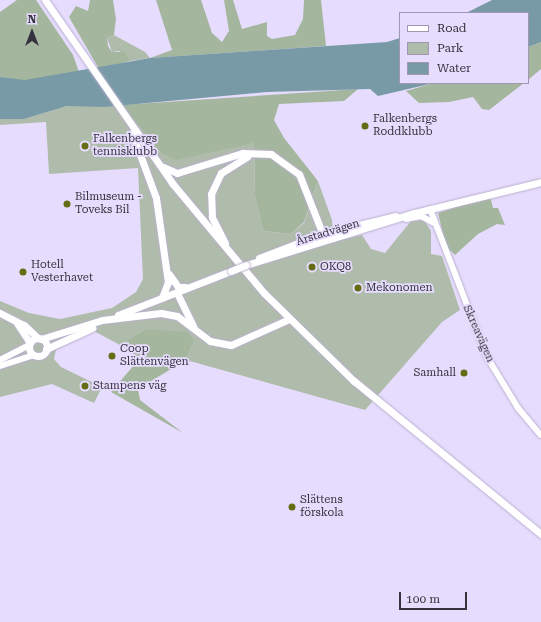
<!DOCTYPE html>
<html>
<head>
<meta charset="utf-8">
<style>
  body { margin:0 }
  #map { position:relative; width:541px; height:622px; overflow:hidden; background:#e6dcfd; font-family:"Roboto Serif",serif }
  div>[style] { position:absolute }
  .green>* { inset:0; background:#b0bcab }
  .forest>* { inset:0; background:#a4b69d }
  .water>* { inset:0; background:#789aa6 }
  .roads { filter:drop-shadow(0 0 1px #bab0d0) drop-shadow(0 0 1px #bab0d0) }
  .tertiary>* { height:6px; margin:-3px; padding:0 3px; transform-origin:3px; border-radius:3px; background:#fff }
  .secondary>* { height:7px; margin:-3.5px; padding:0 3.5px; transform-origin:3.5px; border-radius:3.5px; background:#fff }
  .secondary>.ring { margin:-3.5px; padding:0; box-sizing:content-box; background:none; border:7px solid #fff; border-radius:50% }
  .bridges { filter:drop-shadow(0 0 1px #bab0d0) drop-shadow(0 0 1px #bab0d0) }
  .secondary-bridge>* { height:7px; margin:-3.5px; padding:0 3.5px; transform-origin:3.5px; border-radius:3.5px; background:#fff }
  .dots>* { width:11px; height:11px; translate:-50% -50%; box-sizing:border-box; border:2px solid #e6dcfd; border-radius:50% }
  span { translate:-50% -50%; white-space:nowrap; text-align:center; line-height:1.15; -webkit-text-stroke:3.5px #e6dcfd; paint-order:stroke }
  .poi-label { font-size:11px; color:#36323e }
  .left { translate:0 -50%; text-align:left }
  .right { translate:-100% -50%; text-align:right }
  .street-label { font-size:11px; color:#36323e }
  .legend { position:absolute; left:399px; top:12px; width:130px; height:72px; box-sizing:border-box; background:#e6dcfd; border:1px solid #a098b1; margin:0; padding:5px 7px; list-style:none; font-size:12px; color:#36323e }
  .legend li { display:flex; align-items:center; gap:8px; height:20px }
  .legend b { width:20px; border:1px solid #a098b1 }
  .north { position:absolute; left:12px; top:12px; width:40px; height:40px; -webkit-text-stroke:3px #e6dcfd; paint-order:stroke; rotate:0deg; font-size:11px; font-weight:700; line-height:16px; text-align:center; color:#36323e }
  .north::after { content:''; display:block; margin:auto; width:14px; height:18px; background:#36323e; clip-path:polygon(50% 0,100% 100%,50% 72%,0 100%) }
  .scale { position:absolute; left:399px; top:592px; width:68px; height:18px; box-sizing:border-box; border:2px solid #36323e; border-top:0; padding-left:5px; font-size:12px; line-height:14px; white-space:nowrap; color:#36323e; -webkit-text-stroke:3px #e6dcfd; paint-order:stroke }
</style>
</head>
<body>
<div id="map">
  <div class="green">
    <div style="clip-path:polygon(114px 35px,145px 52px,150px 58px,130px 61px,119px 51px,112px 52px,107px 38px)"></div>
    <div style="clip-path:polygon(87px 105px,121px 105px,160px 152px,254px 143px,255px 197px,263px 231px,291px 234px,304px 223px,318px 181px,332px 220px,333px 242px,362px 235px,371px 249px,385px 253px,411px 221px,424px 220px,431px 231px,431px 254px,442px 256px,460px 310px,442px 322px,365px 410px,186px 360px,194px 341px,145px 329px,120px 345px,92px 330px,56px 350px,54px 359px,61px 367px,102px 387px,94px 403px,52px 384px,0 397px,0 301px,29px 313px,60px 319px,112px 308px,136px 292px,143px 279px,138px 168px,49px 174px,46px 122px,0 125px,0 119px,24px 119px,67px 106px)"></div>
  </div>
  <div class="forest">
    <div style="clip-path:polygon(17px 0,36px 0,73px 55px,79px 72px,25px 81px,0 77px,0 12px)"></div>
    <div style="clip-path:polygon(90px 0,113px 0,116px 19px,114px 35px,107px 38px,108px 46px,112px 52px,124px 52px,130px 61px,99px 69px,69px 17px,76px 6px,88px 11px)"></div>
    <div style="clip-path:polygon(156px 0,201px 0,212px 33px,222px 42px,229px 31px,224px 0,233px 0,242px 29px,267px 22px,267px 36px,272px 39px,295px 35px,303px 19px,304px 0,321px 0,326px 46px,150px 58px,172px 50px)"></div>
    <div style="clip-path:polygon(541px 42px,541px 69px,528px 80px,528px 47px)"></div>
    <div style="clip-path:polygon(434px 83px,524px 83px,489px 110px,482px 109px,473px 97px,449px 102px,419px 103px,406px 91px)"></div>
    <div style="clip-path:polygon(358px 89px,344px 101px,279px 104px,274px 120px,284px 138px,318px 181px,304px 222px,291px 234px,263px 231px,255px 197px,254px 143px,176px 160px,160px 152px,121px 105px)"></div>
    <div style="clip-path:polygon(490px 196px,493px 208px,498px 208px,505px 225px,497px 224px,478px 234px,455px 255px,446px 246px,438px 213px)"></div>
    <div style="clip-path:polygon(145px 329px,188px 332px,194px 341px,186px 360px,138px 389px,140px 400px,183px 433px,111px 392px,140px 358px,120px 345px)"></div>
  </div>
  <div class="water">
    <div style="clip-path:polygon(492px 0,541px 0,541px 42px,528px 47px,528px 13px,466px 13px)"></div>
    <div style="clip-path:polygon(400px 38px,400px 83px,434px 83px,378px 96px,370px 89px,267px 92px,104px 107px,67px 106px,24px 119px,0 119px,0 77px,25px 80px,150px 58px,387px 42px)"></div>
  </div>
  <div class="roads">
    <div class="tertiary">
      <div style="left:430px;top:209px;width:159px;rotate:68.9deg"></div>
      <div style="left:487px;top:357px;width:60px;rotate:58.7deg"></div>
      <div style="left:518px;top:408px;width:35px;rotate:50deg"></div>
      <div style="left:406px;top:219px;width:15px;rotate:-11deg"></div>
      <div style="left:421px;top:216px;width:15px;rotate:28deg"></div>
      <div style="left:0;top:360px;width:33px;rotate:-27deg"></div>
      <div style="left:0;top:366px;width:36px;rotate:-18deg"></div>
    </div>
    <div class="secondary">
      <div style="left:45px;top:0;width:223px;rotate:55.2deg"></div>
      <div style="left:172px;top:183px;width:143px;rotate:50.1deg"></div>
      <div style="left:264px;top:293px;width:126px;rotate:44.4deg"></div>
      <div style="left:354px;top:381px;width:242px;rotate:39.3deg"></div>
      <div style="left:132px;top:133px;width:69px;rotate:69.7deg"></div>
      <div style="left:156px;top:198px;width:85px;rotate:81.9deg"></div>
      <div style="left:168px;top:282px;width:17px;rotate:111deg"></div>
      <div style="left:163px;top:167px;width:15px;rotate:23deg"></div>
      <div style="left:177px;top:173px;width:69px;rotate:-16.9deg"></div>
      <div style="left:243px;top:153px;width:28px;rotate:2deg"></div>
      <div style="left:271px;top:154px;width:34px;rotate:36deg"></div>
      <div style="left:299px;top:174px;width:71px;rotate:68.5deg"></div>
      <div style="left:225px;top:243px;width:29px;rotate:-117deg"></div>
      <div style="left:212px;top:217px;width:23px;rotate:-92deg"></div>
      <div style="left:211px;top:194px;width:23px;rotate:-65deg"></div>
      <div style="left:221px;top:173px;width:31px;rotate:-32deg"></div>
      <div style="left:259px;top:258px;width:67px;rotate:-20.9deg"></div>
      <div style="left:322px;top:234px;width:76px;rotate:-13.7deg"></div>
      <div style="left:246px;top:265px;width:176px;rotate:-17.2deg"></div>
      <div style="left:414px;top:213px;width:131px;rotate:-13.7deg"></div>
      <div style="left:169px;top:274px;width:16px;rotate:55deg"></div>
      <div style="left:178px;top:287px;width:7px"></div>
      <div style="left:177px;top:293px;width:37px;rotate:64deg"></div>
      <div style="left:0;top:313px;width:27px;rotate:27deg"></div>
      <div style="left:24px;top:325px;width:19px;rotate:43deg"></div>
      <div style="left:118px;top:315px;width:121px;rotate:-21.3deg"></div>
      <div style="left:17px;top:323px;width:24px;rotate:57deg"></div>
      <div class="ring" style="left:29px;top:338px;width:11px;height:11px"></div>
      <div style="left:41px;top:339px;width:64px;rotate:-17.3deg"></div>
      <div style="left:102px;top:320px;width:59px;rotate:-6.8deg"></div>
      <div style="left:161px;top:313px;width:16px;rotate:11deg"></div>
      <div style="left:177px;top:316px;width:41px;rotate:37.1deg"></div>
      <div style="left:210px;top:341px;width:21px;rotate:11deg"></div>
      <div style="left:231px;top:345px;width:64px;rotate:-24.1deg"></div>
      <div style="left:46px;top:349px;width:51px;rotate:-24.5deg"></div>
    </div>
  </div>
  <div class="bridges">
    <div class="secondary-bridge">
      <div style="left:231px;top:271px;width:16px;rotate:-22deg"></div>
    </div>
  </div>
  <div class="dots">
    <div style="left:365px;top:126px;background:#646d13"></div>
    <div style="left:85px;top:146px;background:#646d13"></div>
    <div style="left:67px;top:204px;background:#646d13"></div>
    <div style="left:312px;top:267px;background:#646d13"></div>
    <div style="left:23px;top:272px;background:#646d13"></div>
    <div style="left:358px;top:288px;background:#646d13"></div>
    <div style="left:112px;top:356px;background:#646d13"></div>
    <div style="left:464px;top:373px;background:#646d13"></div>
    <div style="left:85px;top:386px;background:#646d13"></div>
    <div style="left:292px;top:507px;background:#646d13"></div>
  </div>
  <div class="poi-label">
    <span class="left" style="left:373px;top:126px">Falkenbergs<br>Roddklubb</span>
    <span class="left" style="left:93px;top:146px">Falkenbergs<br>tennisklubb</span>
    <span class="left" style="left:75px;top:204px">Bilmuseum -<br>Toveks Bil</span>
    <span class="left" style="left:31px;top:272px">Hotell<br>Vesterhavet</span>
    <span class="left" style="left:320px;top:267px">OKQ8</span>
    <span class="left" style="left:366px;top:288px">Mekonomen</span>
    <span class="left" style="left:120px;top:356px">Coop<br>Slättenvägen</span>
    <span class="right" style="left:456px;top:373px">Samhall</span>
    <span class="left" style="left:93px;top:386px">Stampens väg</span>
    <span class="left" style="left:300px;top:507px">Slättens<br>förskola</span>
  </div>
  <div class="street-label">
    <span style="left:328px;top:233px;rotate:-17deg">Årstadvägen</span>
    <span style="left:478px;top:334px;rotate:66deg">Skreavägen</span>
  </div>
  <ul class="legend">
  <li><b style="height:5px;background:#fff"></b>Road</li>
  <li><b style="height:11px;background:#b0bcab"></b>Park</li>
  <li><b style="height:11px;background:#789aa6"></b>Water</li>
  </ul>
  <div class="north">N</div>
  <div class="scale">100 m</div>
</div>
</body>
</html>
